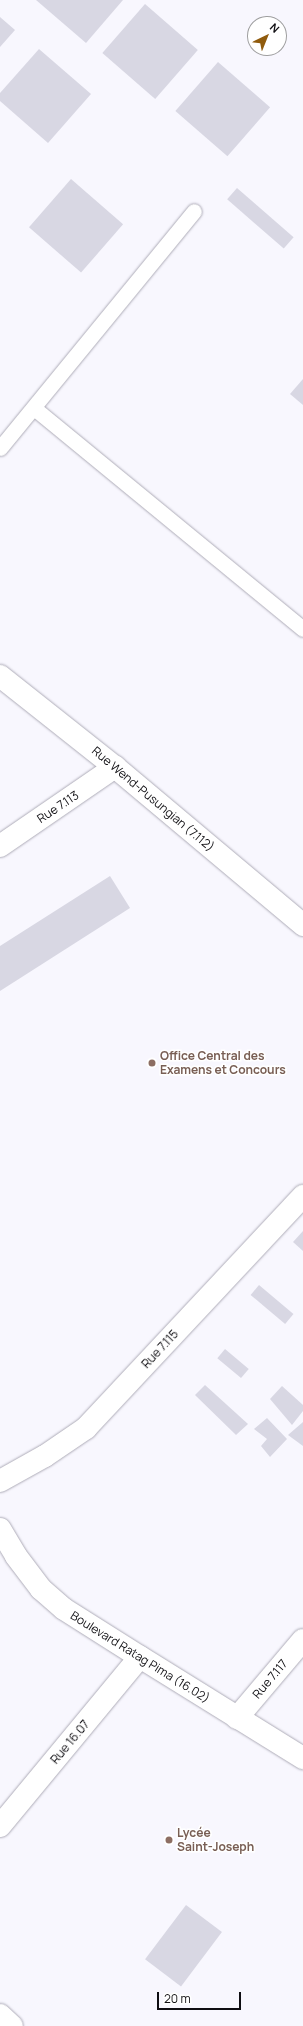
<!DOCTYPE html>
<html>
<head>
<meta charset="utf-8">
<style>
  body { margin:0 }
  #map { position:relative; width:303px; height:2026px; overflow:hidden; background:#f8f7fe; font-family:Manrope,sans-serif }
  div>[style] { position:absolute }
  .building>* { inset:0; background:#d8d7e3; transform-origin:0 0 }
  .roads { filter:drop-shadow(0 0 1px #aeacb8) drop-shadow(0 0 1px #aeacb8) }
  .service>* { height:15px; margin:-7.5px; padding:0 7.5px; transform-origin:7.5px; border-radius:7.5px; background:#fff }
  .minor>* { height:22px; margin:-11px; padding:0 11px; transform-origin:11px; border-radius:11px; background:#fff }
  .tertiary>* { height:22px; margin:-11px; padding:0 11px; transform-origin:11px; border-radius:11px; background:#fff }
  .dots>* { width:11px; height:11px; translate:-50% -50%; box-sizing:border-box; border:2px solid #fff; border-radius:50% }
  span { translate:-50% -50%; white-space:nowrap; text-align:center; line-height:1.15; -webkit-text-stroke:3px #fff; paint-order:stroke }
  .street-label { font-size:12px; color:#0f0e12 }
  .education-label { font-size:12px; color:#785e54; font-weight:700 }
  .left { translate:0 -50%; text-align:left }
  .north { position:absolute; left:247px; top:16px; width:40px; height:40px; box-sizing:border-box; background:#fff; border:1px solid #9f9fa0; border-radius:50%; rotate:43deg; font-size:11px; font-weight:700; line-height:16px; text-align:center; color:#0f0e12 }
  .north::after { content:''; display:block; margin:auto; width:14px; height:18px; background:#905b0d; clip-path:polygon(50% 0,100% 100%,50% 72%,0 100%) }
  .scale { position:absolute; left:157px; top:1992px; width:84px; height:18px; box-sizing:border-box; border:2px solid #0f0e12; border-top:0; padding-left:5px; font-size:12px; line-height:14px; white-space:nowrap; color:#0f0e12; -webkit-text-stroke:3px #fff; paint-order:stroke }
</style>
</head>
<body>
<div id="map">
  <div class="building">
    <div style="clip-path:polygon(36px 0,123px 0,86px 43px)"></div>
    <div style="left:145px;top:4px;width:70px;height:65px;rotate:41deg"></div>
    <div style="clip-path:polygon(0 17px,15px 30px,0 47px)"></div>
    <div style="clip-path:polygon(39px 49px,91px 94px,48px 143px,0 101px,0 93px)"></div>
    <div style="left:218px;top:62px;width:69px;height:65px;rotate:41deg"></div>
    <div style="left:71px;top:179px;width:69px;height:64px;rotate:41deg"></div>
    <div style="left:237px;top:188px;width:75px;height:15px;rotate:41deg"></div>
    <div style="clip-path:polygon(303px 379px,303px 405px,290px 394px)"></div>
    <div style="clip-path:polygon(110px 876px,130px 908px,0 991px,0 946px)"></div>
    <div style="clip-path:polygon(303px 1231px,303px 1251px,293px 1242px)"></div>
    <div style="left:259px;top:1285px;width:45px;height:13px;rotate:40deg"></div>
    <div style="left:225px;top:1349px;width:31px;height:12px;rotate:40deg"></div>
    <div style="clip-path:polygon(205px 1385px,248px 1424px,236px 1435px,195px 1395px)"></div>
    <div style="clip-path:polygon(282px 1386px,303px 1405px,303px 1411px,292px 1425px,270px 1399px)"></div>
    <div style="clip-path:polygon(267px 1418px,287px 1439px,270px 1457px,261px 1446px,267px 1439px,254px 1429px)"></div>
    <div style="clip-path:polygon(303px 1422px,303px 1446px,288px 1435px)"></div>
    <div style="left:186px;top:1905px;width:45px;height:68px;rotate:37deg"></div>
  </div>
  <div class="roads">
    <div class="service">
      <div style="left:34px;top:408px;width:348px;rotate:39.4deg"></div>
      <div style="left:0;top:448px;width:306px;rotate:-50.7deg"></div>
    </div>
    <div class="minor">
      <div style="left:0;top:676px;width:147px;rotate:38.4deg"></div>
      <div style="left:115px;top:767px;width:246px;rotate:40deg"></div>
      <div style="left:0;top:846px;width:140px;rotate:-34.5deg"></div>
      <div style="left:0;top:1481px;width:51px;rotate:-29.1deg"></div>
      <div style="left:45px;top:1456px;width:50px;rotate:-34.3deg"></div>
      <div style="left:86px;top:1428px;width:318px;rotate:-46.9deg"></div>
      <div style="left:237px;top:1718px;width:102px;rotate:-49.8deg"></div>
      <div style="left:0;top:1826px;width:219px;rotate:-50.4deg"></div>
      <div style="left:0;top:2015px;width:16px;rotate:43deg"></div>
    </div>
    <div class="tertiary">
      <div style="left:0;top:1529px;width:31px;rotate:59deg"></div>
      <div style="left:16px;top:1556px;width:41px;rotate:52.9deg"></div>
      <div style="left:41px;top:1589px;width:30px;rotate:41deg"></div>
      <div style="left:64px;top:1609px;width:90px;rotate:32.3deg"></div>
      <div style="left:140px;top:1657px;width:192px;rotate:31.8deg"></div>
    </div>
  </div>
  <div class="dots">
    <div style="left:152px;top:1063px;background:#8d6e63"></div>
    <div style="left:169px;top:1840px;background:#8d6e63"></div>
  </div>
  <div class="street-label">
    <span style="left:153px;top:799px;rotate:40deg">Rue Wend-Pusungian (7.112)</span>
    <span style="left:58px;top:807px;rotate:-34deg">Rue 7.113</span>
    <span style="left:160px;top:1349px;rotate:-47deg">Rue 7.115</span>
    <span style="left:140px;top:1657px;rotate:32deg">Boulevard Ratag Pima (16.02)</span>
    <span style="left:270px;top:1679px;rotate:-50deg">Rue 7.117</span>
    <span style="left:70px;top:1742px;rotate:-50deg">Rue 16.07</span>
  </div>
  <div class="education-label">
    <span class="left" style="left:160px;top:1063px">Office Central des<br>Examens et Concours</span>
    <span class="left" style="left:177px;top:1840px">Lycée<br>Saint-Joseph</span>
  </div>
  <div class="north">N</div>
  <div class="scale">20 m</div>
</div>
</body>
</html>
